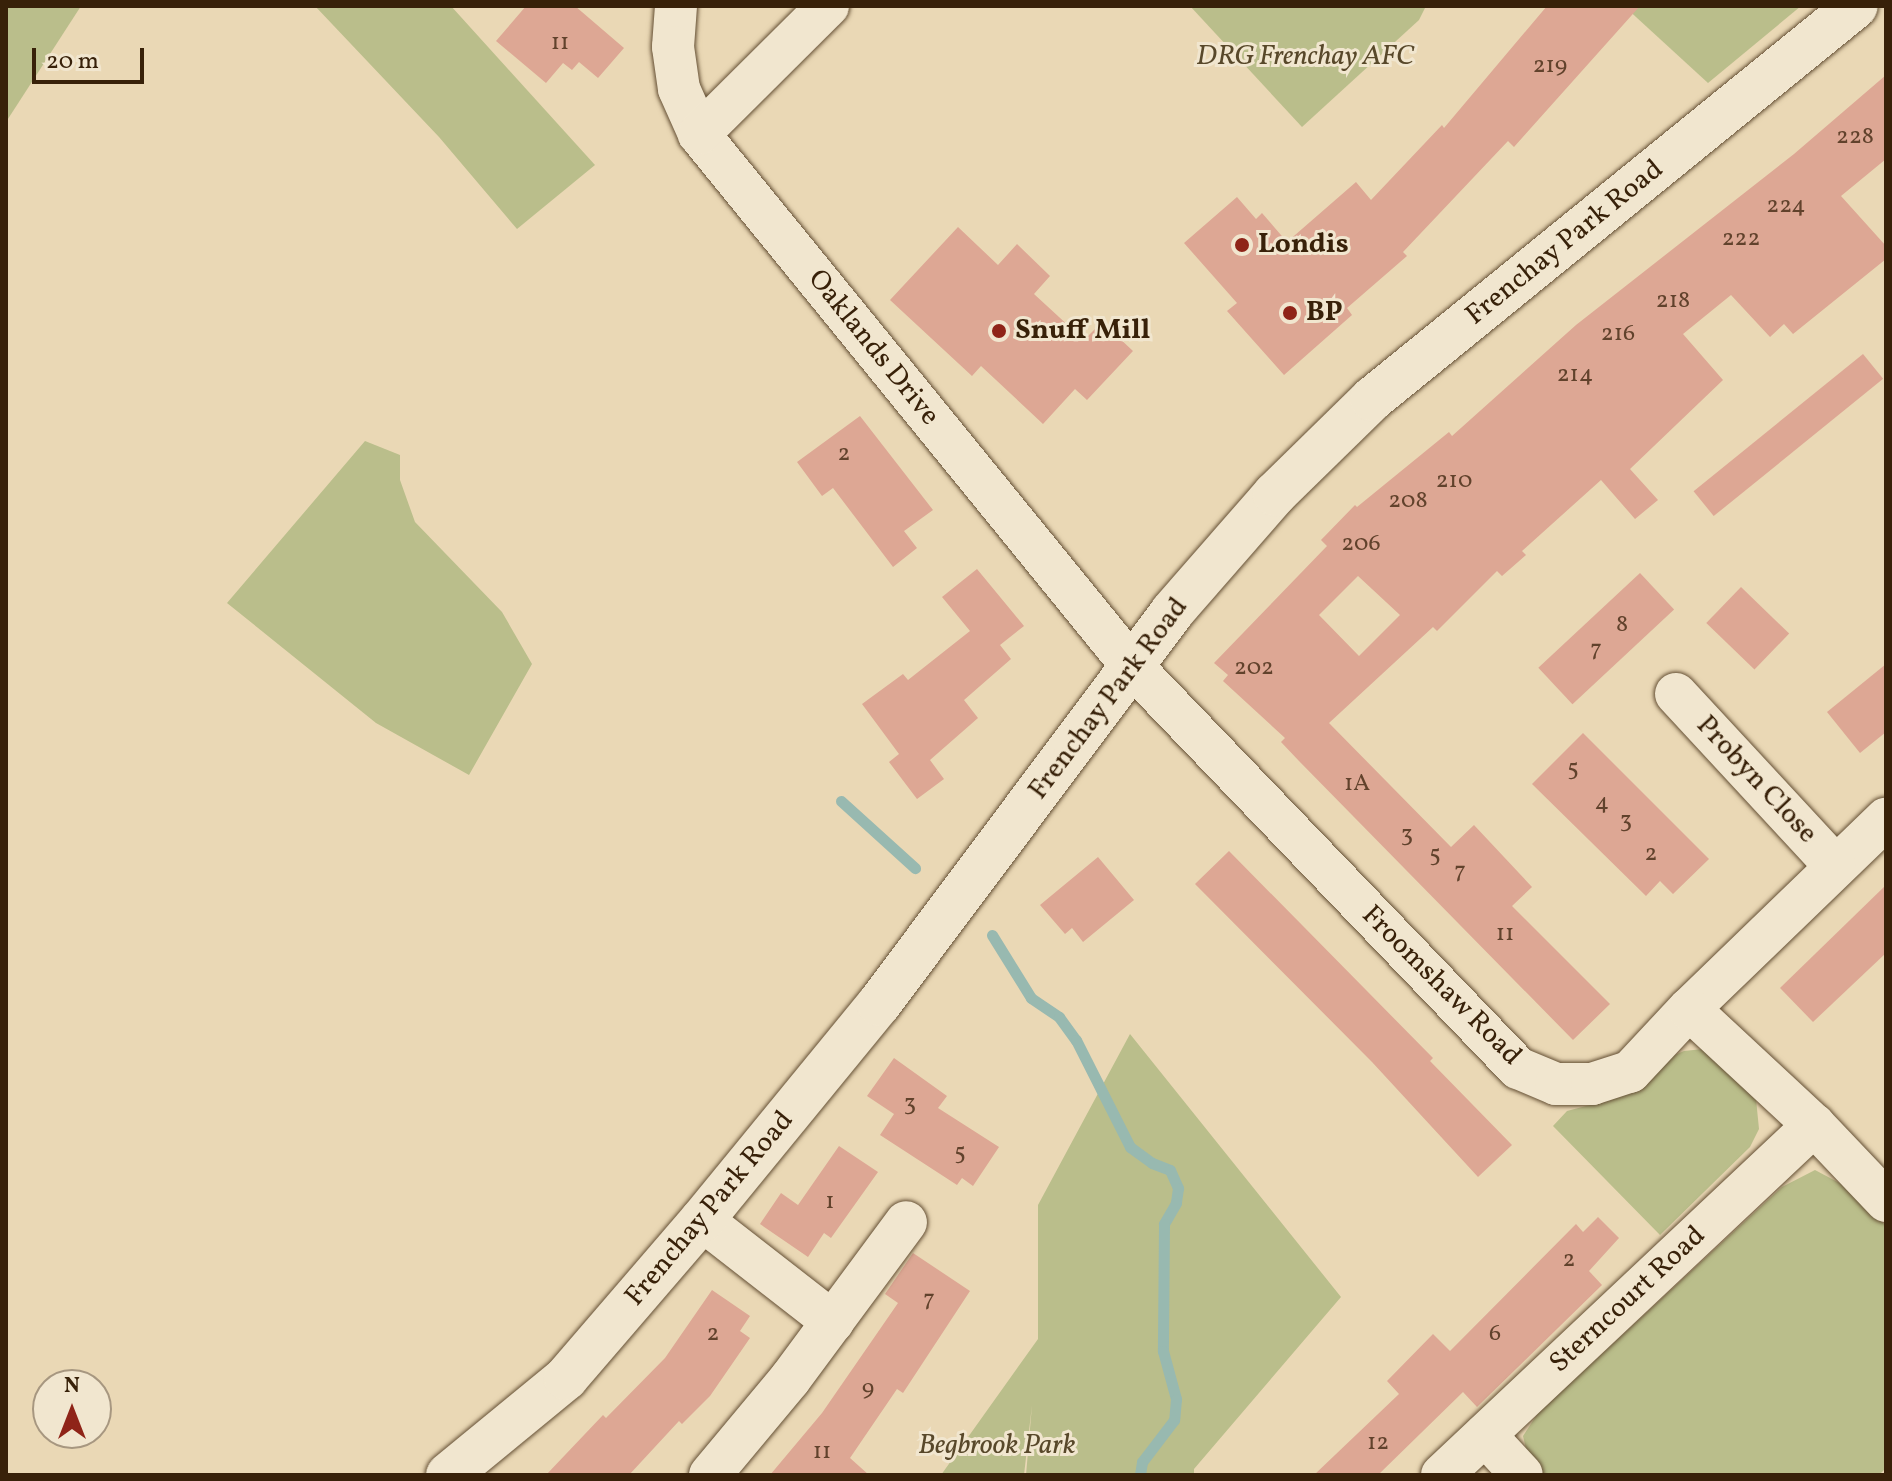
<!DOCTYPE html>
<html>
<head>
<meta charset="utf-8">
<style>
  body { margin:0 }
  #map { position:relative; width:1892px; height:1481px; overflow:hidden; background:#ead8b5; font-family:Vollkorn,serif }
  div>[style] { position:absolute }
  .green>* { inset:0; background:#babe8b }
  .stream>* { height:11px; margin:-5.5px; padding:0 5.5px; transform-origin:5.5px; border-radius:5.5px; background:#98b9b0 }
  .building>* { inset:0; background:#dda794; transform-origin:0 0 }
  .roads { filter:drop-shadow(0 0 2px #644f34) drop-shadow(0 0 2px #644f34) }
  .minor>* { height:42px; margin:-21px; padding:0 21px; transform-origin:21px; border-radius:21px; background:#f1e6cf }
  .secondary>* { height:44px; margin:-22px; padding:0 22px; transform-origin:22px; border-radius:22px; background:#f1e6cf }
  .dots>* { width:22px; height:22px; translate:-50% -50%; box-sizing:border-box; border:4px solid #f1e6cf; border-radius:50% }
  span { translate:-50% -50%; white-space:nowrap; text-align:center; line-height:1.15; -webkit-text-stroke:6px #f1e6cf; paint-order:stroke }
  .number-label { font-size:24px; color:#61422c }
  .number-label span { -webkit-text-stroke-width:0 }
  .park-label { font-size:28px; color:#58482a; font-style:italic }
  .street-label { font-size:28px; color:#382109 }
  .poi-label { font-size:28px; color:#382109; font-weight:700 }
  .left { translate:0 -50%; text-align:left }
  .frame { position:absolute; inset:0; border:8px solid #382109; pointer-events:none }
  .north { position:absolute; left:32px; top:1369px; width:80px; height:80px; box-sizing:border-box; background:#f1e6cf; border:2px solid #a79780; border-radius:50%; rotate:0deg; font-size:22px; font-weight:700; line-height:32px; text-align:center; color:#382109 }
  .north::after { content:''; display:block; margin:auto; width:28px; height:36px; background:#8f2418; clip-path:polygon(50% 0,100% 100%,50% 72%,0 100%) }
  .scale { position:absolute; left:32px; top:48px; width:112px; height:36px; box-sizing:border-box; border:4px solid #382109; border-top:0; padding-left:10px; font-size:24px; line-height:28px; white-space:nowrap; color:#382109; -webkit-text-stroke:6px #f1e6cf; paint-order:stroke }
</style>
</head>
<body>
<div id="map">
  <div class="green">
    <div style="clip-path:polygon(6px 6px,81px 6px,6px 122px)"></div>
    <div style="clip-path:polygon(315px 6px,451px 6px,595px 165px,517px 229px,439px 137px)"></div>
    <div style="clip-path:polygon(1190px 6px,1426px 6px,1419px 20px,1302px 127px)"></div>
    <div style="clip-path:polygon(1624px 6px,1801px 6px,1708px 83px)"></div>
    <div style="clip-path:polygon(365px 441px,400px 455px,400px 480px,415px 522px,502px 612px,532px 664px,469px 775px,376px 723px,227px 603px)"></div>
    <div style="clip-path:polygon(1130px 1034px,1341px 1297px,1194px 1469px,1194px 1475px,1026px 1475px,1032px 1405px,1024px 1475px,941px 1475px,1038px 1339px,1038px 1205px)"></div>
    <div style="clip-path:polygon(1703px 1049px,1756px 1099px,1759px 1129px,1750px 1147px,1660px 1235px,1553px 1126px,1567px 1111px,1620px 1097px,1665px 1059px,1684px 1051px)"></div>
    <div style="clip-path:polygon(1815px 1170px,1847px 1187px,1886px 1226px,1886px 1468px,1879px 1475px,1540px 1475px,1530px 1465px,1523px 1436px,1538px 1413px,1782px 1187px)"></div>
  </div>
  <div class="stream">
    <div style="left:841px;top:801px;width:100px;rotate:42.2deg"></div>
    <div style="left:992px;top:935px;width:74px;rotate:58.2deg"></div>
    <div style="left:1031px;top:998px;width:34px;rotate:34deg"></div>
    <div style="left:1059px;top:1017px;width:29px;rotate:54deg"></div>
    <div style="left:1076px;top:1040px;width:120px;rotate:63.2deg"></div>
    <div style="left:1130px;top:1147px;width:27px;rotate:36deg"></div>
    <div style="left:1152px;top:1163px;width:19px;rotate:21deg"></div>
    <div style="left:1170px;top:1170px;width:20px;rotate:66deg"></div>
    <div style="left:1178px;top:1188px;width:15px;rotate:98deg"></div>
    <div style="left:1176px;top:1203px;width:24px;rotate:120deg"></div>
    <div style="left:1164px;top:1224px;width:127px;rotate:90.5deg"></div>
    <div style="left:1163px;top:1351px;width:50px;rotate:74.8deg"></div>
    <div style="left:1176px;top:1399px;width:21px;rotate:95deg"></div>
    <div style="left:1174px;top:1420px;width:53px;rotate:127.3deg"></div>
    <div style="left:1142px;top:1462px;width:13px;rotate:99deg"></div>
  </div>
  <div class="building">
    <div style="clip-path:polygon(526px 6px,575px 6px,624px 48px,598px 78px,579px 62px,572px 70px,563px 63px,546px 83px,496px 41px)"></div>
    <div style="clip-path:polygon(1547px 6px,1640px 6px,1514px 147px,1508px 141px,1403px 252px,1407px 256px,1347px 308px,1352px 315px,1284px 375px,1227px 311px,1237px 303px,1184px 243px,1237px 197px,1256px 219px,1262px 213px,1287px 242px,1356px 182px,1371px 200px,1442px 125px,1444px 128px)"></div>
    <div style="clip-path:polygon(evenodd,1886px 75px,1886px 159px,1841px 196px,1886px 246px,1886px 259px,1793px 334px,1784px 324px,1770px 337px,1731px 295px,1683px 334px,1723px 380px,1630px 469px,1658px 500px,1635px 519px,1601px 480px,1522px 551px,1526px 555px,1502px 576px,1497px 571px,1437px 631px,1433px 627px,1329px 723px,1451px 847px,1474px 825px,1532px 887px,1512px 906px,1610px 1004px,1573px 1040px,1299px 761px,1281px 742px,1285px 738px,1223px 681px,1228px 675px,1214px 663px,1327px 546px,1321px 540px,1355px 505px,1357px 507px,1449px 432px,1452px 436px,1576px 325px,1794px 154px,1886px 75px,1358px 576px,1400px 615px,1359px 656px,1319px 615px,1358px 576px)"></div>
    <div style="clip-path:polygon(958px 227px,998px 265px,1017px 244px,1050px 276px,1034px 294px,1084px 340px,1102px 322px,1133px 351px,1087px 400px,1075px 389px,1043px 424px,981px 366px,972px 376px,890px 300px)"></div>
    <div style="left:1863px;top:354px;width:32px;height:218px;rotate:51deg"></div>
    <div style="clip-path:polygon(860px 416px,933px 510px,904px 531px,917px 548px,893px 567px,833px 488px,822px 496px,797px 462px)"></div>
    <div style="clip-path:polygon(977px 569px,1024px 626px,1000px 645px,1011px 659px,964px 700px,978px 718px,930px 760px,944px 779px,917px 799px,889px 762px,899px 754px,862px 704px,903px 674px,908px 680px,970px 631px,942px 597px)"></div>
    <div style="left:1640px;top:573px;width:50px;height:139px;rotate:47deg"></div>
    <div style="left:1741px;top:587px;width:67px;height:50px;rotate:44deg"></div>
    <div style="clip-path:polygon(1886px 664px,1886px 732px,1860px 753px,1827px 712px)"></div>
    <div style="clip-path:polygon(1583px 733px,1709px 859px,1673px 894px,1660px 881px,1646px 896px,1532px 784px)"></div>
    <div style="clip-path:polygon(1229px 851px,1433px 1058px,1430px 1061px,1512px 1145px,1478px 1177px,1372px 1062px,1195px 884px)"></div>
    <div style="clip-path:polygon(1098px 857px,1134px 900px,1083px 942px,1072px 928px,1065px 934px,1040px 905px)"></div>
    <div style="clip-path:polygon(1886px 885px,1886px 953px,1813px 1022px,1780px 988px)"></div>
    <div style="clip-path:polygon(894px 1058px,947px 1096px,938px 1108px,999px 1147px,973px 1186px,962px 1178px,957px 1185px,880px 1135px,894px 1114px,867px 1096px)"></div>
    <div style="clip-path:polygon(839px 1146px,878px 1172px,831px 1238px,824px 1233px,808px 1257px,760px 1224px,781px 1193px,798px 1205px)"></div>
    <div style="clip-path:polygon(1598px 1217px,1619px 1238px,1589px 1271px,1602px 1285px,1477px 1407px,1463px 1392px,1378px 1475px,1314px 1475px,1399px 1394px,1387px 1381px,1433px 1334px,1450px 1351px,1576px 1224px,1583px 1232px)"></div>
    <div style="clip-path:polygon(913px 1253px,970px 1291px,903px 1393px,897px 1389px,850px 1458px,869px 1475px,770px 1475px,822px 1413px,898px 1303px,885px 1294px)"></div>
    <div style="clip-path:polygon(712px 1290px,750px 1316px,740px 1331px,750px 1338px,710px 1396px,682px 1424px,679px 1421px,629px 1475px,546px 1475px,603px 1415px,606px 1418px,665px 1358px)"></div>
  </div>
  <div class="roads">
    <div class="minor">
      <div style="left:676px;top:6px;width:41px;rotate:94.2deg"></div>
      <div style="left:673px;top:47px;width:42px;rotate:81.9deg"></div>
      <div style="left:679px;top:89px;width:49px;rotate:66deg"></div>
      <div style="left:699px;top:134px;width:685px;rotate:50.87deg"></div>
      <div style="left:1131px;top:665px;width:559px;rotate:46.16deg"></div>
      <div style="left:1518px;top:1068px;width:41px;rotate:22.8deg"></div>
      <div style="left:1556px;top:1084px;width:36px"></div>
      <div style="left:1592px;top:1084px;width:40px;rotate:-18deg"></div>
      <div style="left:1630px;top:1072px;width:86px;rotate:-46.9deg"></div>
      <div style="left:1689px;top:1009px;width:274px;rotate:-44deg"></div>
      <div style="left:699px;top:134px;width:182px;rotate:-44.8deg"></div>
      <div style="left:1676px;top:694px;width:234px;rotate:47.2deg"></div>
      <div style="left:1689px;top:1009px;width:171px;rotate:42.9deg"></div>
      <div style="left:1814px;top:1125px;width:105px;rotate:46.5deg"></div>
      <div style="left:702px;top:1220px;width:166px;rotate:37.9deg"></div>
      <div style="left:1485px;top:1435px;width:54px;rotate:47.2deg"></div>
      <div style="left:710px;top:1475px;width:125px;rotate:-50.2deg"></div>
      <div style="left:790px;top:1379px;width:195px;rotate:-53.5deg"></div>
      <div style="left:1442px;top:1475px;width:511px;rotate:-43.25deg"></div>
    </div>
    <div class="secondary">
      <div style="left:448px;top:1475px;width:153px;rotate:-39.4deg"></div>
      <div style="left:566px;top:1378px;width:208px;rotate:-49.3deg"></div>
      <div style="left:702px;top:1220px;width:279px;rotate:-50.7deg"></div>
      <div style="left:879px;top:1004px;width:489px;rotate:-53.2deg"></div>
      <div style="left:1172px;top:612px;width:157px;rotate:-48.9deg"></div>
      <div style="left:1275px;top:494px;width:136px;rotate:-44.4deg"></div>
      <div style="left:1372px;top:399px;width:623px;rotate:-39.08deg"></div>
    </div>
  </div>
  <div class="dots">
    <div style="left:1242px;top:245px;background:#8f2418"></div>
    <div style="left:1290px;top:313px;background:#8f2418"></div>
    <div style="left:999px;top:331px;background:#8f2418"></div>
  </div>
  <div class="number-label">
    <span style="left:560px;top:44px">11</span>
    <span style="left:1550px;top:67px">219</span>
    <span style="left:1855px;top:138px">228</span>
    <span style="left:1786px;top:207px">224</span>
    <span style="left:1741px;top:240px">222</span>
    <span style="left:1673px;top:302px">218</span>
    <span style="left:1618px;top:335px">216</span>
    <span style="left:1575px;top:376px">214</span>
    <span style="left:844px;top:455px">2</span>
    <span style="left:1454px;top:482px">210</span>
    <span style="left:1408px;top:502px">208</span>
    <span style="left:1361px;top:545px">206</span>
    <span style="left:1622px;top:626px">8</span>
    <span style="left:1596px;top:651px">7</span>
    <span style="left:1254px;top:669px">202</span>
    <span style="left:1573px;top:770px">5</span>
    <span style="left:1357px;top:785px">1A</span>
    <span style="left:1602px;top:804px">4</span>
    <span style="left:1626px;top:822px">3</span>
    <span style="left:1407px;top:836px">3</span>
    <span style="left:1651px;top:855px">2</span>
    <span style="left:1435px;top:856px">5</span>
    <span style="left:1460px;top:873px">7</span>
    <span style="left:1505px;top:935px">11</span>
    <span style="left:910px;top:1105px">3</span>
    <span style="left:960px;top:1154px">5</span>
    <span style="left:830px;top:1203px">1</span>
    <span style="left:1569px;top:1261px">2</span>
    <span style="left:929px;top:1301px">7</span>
    <span style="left:713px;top:1335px">2</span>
    <span style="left:1495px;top:1335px">6</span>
    <span style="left:868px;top:1390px">9</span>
    <span style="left:1378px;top:1444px">12</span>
    <span style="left:822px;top:1453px">11</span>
  </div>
  <div class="park-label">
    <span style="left:1305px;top:57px">DRG Frenchay AFC</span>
    <span style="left:997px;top:1446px">Begbrook Park</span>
  </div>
  <div class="street-label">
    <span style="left:1565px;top:243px;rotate:-39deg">Frenchay Park Road</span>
    <span style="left:873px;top:348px;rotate:51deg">Oaklands Drive</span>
    <span style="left:1109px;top:699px;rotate:-53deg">Frenchay Park Road</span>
    <span style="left:1756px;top:780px;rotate:47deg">Probyn Close</span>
    <span style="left:1441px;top:986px;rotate:45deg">Froomshaw Road</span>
    <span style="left:710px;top:1209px;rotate:-50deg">Frenchay Park Road</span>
    <span style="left:1628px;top:1300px;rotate:-43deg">Sterncourt Road</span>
  </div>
  <div class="poi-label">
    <span class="left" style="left:1258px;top:245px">Londis</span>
    <span class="left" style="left:1306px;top:313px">BP</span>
    <span class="left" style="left:1015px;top:331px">Snuff Mill</span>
  </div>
  <div class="frame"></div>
  <div class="north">N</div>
  <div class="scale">20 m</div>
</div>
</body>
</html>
